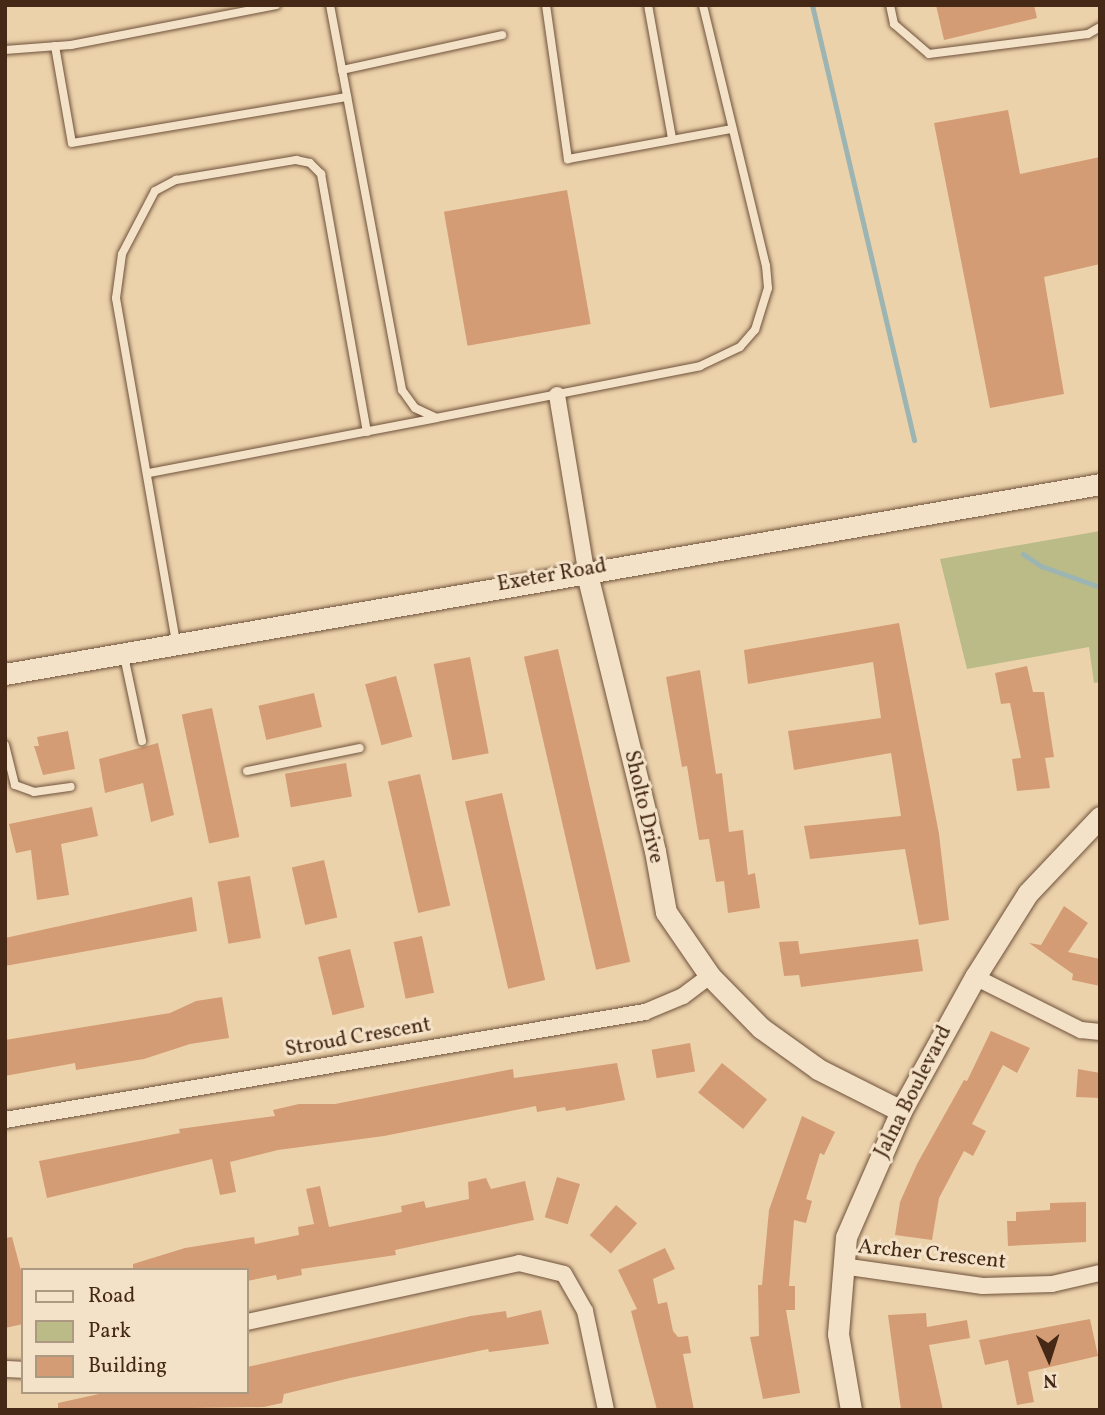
<!DOCTYPE html>
<html>
<head>
<meta charset="utf-8">
<style>
  body { margin:0 }
  #map { position:relative; width:1105px; height:1415px; overflow:hidden; background:#ecd2ab; font-family:Vollkorn,serif }
  div>[style] { position:absolute }
  .green>* { inset:0; background:#babb87 }
  .stream>* { height:5px; margin:-2.5px; padding:0 2.5px; transform-origin:2.5px; border-radius:2.5px; background:#9cb5b3 }
  .building>* { inset:0; background:#d49c74; transform-origin:0 0 }
  .roads { filter:drop-shadow(0 0 2px #6f523b) drop-shadow(0 0 2px #6f523b) }
  .lane>* { height:8px; margin:-4px; padding:0 4px; transform-origin:4px; border-radius:4px; background:#f3e2c8 }
  .street>* { height:16px; margin:-8px; padding:0 8px; transform-origin:8px; border-radius:8px; background:#f3e2c8 }
  .secondary>* { height:21px; margin:-10.5px; padding:0 10.5px; transform-origin:10.5px; border-radius:10.5px; background:#f3e2c8 }
  span { translate:-50% -50%; white-space:nowrap; text-align:center; line-height:1.15; -webkit-text-stroke:6px #f3e2c8; paint-order:stroke }
  .street-label { font-size:21px; color:#452816 }
  .frame { position:absolute; inset:0; border:7px solid #452816; pointer-events:none }
  .legend { position:absolute; left:21px; top:1268px; width:228px; height:126px; box-sizing:border-box; background:#f3e2c8; border:2px solid #ad9881; margin:0; padding:9px 12px; list-style:none; font-size:21px; color:#452816 }
  .legend li { display:flex; align-items:center; gap:14px; height:35px }
  .legend b { width:35px; border:2px solid #ad9881 }
  .north { position:absolute; left:1014px; top:1324px; width:70px; height:70px; -webkit-text-stroke:5px #f3e2c8; paint-order:stroke; rotate:177deg; font-size:19px; font-weight:700; line-height:28px; text-align:center; color:#452816 }
  .north::after { content:''; display:block; margin:auto; width:24px; height:32px; background:#452816; clip-path:polygon(50% 0,100% 100%,50% 72%,0 100%) }
</style>
</head>
<body>
<div id="map">
  <div class="green">
    <div style="clip-path:polygon(1100px 531px,1100px 682px,1094px 683px,1089px 647px,967px 669px,940px 559px)"></div>
  </div>
  <div class="stream">
    <div style="left:812px;top:5px;width:447px;rotate:76.8deg"></div>
    <div style="left:1023px;top:554px;width:22px;rotate:34deg"></div>
    <div style="left:1041px;top:566px;width:63px;rotate:19.6deg"></div>
  </div>
  <div class="building">
    <div style="clip-path:polygon(936px 5px,1034px 5px,1037px 18px,944px 40px)"></div>
    <div style="clip-path:polygon(1008px 110px,1020px 174px,1100px 157px,1100px 264px,1044px 277px,1064px 394px,990px 408px,934px 123px)"></div>
    <div style="left:567px;top:190px;width:136px;height:125px;rotate:80deg"></div>
    <div style="clip-path:polygon(899px 623px,939px 834px,949px 920px,919px 925px,905px 849px,810px 859px,804px 826px,901px 816px,891px 753px,794px 770px,788px 731px,881px 718px,873px 662px,748px 684px,744px 650px)"></div>
    <div style="left:558px;top:649px;width:321px;height:35px;rotate:77deg"></div>
    <div style="left:470px;top:657px;width:98px;height:37px;rotate:79deg"></div>
    <div style="clip-path:polygon(1027px 666px,1033px 692px,1044px 692px,1054px 757px,1045px 758px,1050px 788px,1017px 791px,1012px 759px,1021px 758px,1010px 703px,1001px 704px,995px 673px)"></div>
    <div style="clip-path:polygon(700px 670px,716px 774px,722px 773px,729px 832px,743px 830px,748px 875px,755px 873px,760px 908px,728px 913px,724px 881px,716px 882px,709px 839px,699px 840px,687px 766px,682px 767px,666px 677px)"></div>
    <div style="left:396px;top:676px;width:63px;height:32px;rotate:75deg"></div>
    <div style="left:314px;top:693px;width:35px;height:57px;rotate:77deg"></div>
    <div style="left:212px;top:708px;width:132px;height:31px;rotate:78deg"></div>
    <div style="clip-path:polygon(68px 731px,75px 769px,43px 775px,34px 746px,39px 746px,37px 737px)"></div>
    <div style="clip-path:polygon(158px 743px,174px 815px,151px 822px,143px 783px,105px 793px,99px 759px)"></div>
    <div style="left:346px;top:763px;width:34px;height:62px;rotate:80deg"></div>
    <div style="left:420px;top:774px;width:135px;height:33px;rotate:77deg"></div>
    <div style="left:502px;top:793px;width:192px;height:38px;rotate:77deg"></div>
    <div style="clip-path:polygon(92px 807px,98px 836px,61px 844px,69px 895px,37px 900px,31px 850px,16px 853px,9px 824px)"></div>
    <div style="left:324px;top:860px;width:59px;height:33px;rotate:77deg"></div>
    <div style="left:250px;top:876px;width:63px;height:33px;rotate:80deg"></div>
    <div style="clip-path:polygon(192px 897px,197px 931px,5px 966px,5px 938px)"></div>
    <div style="clip-path:polygon(1064px 906px,1088px 923px,1068px 952px,1100px 959px,1100px 986px,1072px 980px,1073px 974px,1029px 943px,1041px 945px)"></div>
    <div style="left:422px;top:936px;width:58px;height:29px;rotate:78deg"></div>
    <div style="clip-path:polygon(918px 939px,923px 971px,801px 987px,799px 975px,784px 976px,779px 942px,798px 941px,800px 954px)"></div>
    <div style="left:350px;top:949px;width:60px;height:33px;rotate:76deg"></div>
    <div style="clip-path:polygon(222px 997px,229px 1038px,190px 1044px,144px 1059px,76px 1070px,75px 1063px,5px 1076px,5px 1040px,170px 1013px,196px 1001px)"></div>
    <div style="clip-path:polygon(991px 1031px,1030px 1048px,1017px 1073px,1003px 1065px,972px 1124px,986px 1131px,973px 1156px,964px 1151px,939px 1198px,932px 1240px,895px 1235px,900px 1202px,917px 1164px,964px 1080px,967px 1081px)"></div>
    <div style="left:690px;top:1043px;width:29px;height:39px;rotate:80deg"></div>
    <div style="clip-path:polygon(617px 1063px,625px 1100px,566px 1111px,565px 1107px,537px 1112px,536px 1106px,384px 1136px,278px 1150px,230px 1162px,236px 1192px,220px 1195px,212px 1159px,47px 1198px,39px 1161px,180px 1133px,179px 1129px,275px 1116px,273px 1110px,299px 1104px,335px 1104px,513px 1069px,514px 1078px)"></div>
    <div style="left:722px;top:1063px;width:58px;height:38px;rotate:39deg"></div>
    <div style="clip-path:polygon(1078px 1069px,1100px 1073px,1100px 1098px,1076px 1097px)"></div>
    <div style="clip-path:polygon(802px 1116px,835px 1132px,824px 1155px,820px 1153px,806px 1199px,812px 1201px,806px 1223px,794px 1220px,789px 1286px,795px 1286px,795px 1310px,786px 1310px,800px 1393px,763px 1399px,750px 1337px,759px 1336px,758px 1285px,762px 1285px,769px 1210px)"></div>
    <div style="left:557px;top:1177px;width:24px;height:42px;rotate:17deg"></div>
    <div style="clip-path:polygon(486px 1178px,491px 1189px,525px 1181px,534px 1220px,395px 1250px,396px 1255px,301px 1269px,302px 1275px,277px 1280px,276px 1275px,247px 1281px,247px 1270px,133px 1270px,133px 1264px,185px 1248px,254px 1237px,255px 1244px,299px 1235px,298px 1227px,314px 1224px,306px 1189px,320px 1186px,329px 1227px,402px 1212px,401px 1206px,424px 1201px,426px 1208px,469px 1199px,468px 1182px)"></div>
    <div style="clip-path:polygon(1086px 1202px,1086px 1242px,1008px 1246px,1007px 1221px,1016px 1221px,1016px 1212px,1050px 1210px,1050px 1203px)"></div>
    <div style="left:616px;top:1205px;width:28px;height:40px;rotate:41deg"></div>
    <div style="clip-path:polygon(12px 1237px,23px 1278px,23px 1324px,5px 1328px,5px 1238px)"></div>
    <div style="clip-path:polygon(665px 1248px,675px 1269px,653px 1279px,658px 1304px,667px 1302px,673px 1331px,678px 1337px,688px 1336px,691px 1353px,683px 1354px,694px 1410px,657px 1410px,631px 1311px,637px 1309px,618px 1270px)"></div>
    <div style="clip-path:polygon(541px 1310px,549px 1344px,489px 1352px,488px 1349px,350px 1378px,284px 1394px,282px 1403px,264px 1407px,58px 1410px,58px 1403px,108px 1392px,247px 1392px,247px 1367px,471px 1316px,506px 1311px,507px 1318px)"></div>
    <div style="clip-path:polygon(926px 1313px,927px 1327px,967px 1320px,970px 1338px,929px 1345px,943px 1410px,901px 1410px,888px 1315px)"></div>
    <div style="clip-path:polygon(1090px 1319px,1098px 1356px,1028px 1372px,1034px 1402px,1017px 1405px,1008px 1360px,985px 1365px,979px 1340px)"></div>
  </div>
  <div class="roads">
    <div class="lane">
      <div style="left:330px;top:5px;width:392px;rotate:79.4deg"></div>
      <div style="left:402px;top:390px;width:22px;rotate:54deg"></div>
      <div style="left:415px;top:408px;width:23px;rotate:25deg"></div>
      <div style="left:436px;top:418px;width:269px;rotate:-11.1deg"></div>
      <div style="left:700px;top:366px;width:44px;rotate:-25.4deg"></div>
      <div style="left:740px;top:347px;width:23px;rotate:-49deg"></div>
      <div style="left:755px;top:330px;width:44px;rotate:-72.8deg"></div>
      <div style="left:768px;top:288px;width:22px;rotate:-95deg"></div>
      <div style="left:766px;top:266px;width:268px;rotate:-103.6deg"></div>
      <div style="left:546px;top:5px;width:156px;rotate:81.9deg"></div>
      <div style="left:568px;top:159px;width:167px;rotate:-10.4deg"></div>
      <div style="left:648px;top:5px;width:136px;rotate:79.8deg"></div>
      <div style="left:890px;top:5px;width:19px;rotate:78deg"></div>
      <div style="left:894px;top:24px;width:46px;rotate:40.6deg"></div>
      <div style="left:929px;top:54px;width:160px;rotate:-7.2deg"></div>
      <div style="left:1088px;top:34px;width:14px;rotate:-30deg"></div>
      <div style="left:55px;top:46px;width:98px;rotate:80.1deg"></div>
      <div style="left:72px;top:143px;width:279px;rotate:-9.5deg"></div>
      <div style="left:5px;top:50px;width:66px;rotate:-4.3deg"></div>
      <div style="left:71px;top:45px;width:209px;rotate:-11deg"></div>
      <div style="left:342px;top:70px;width:164px;rotate:-12.3deg"></div>
      <div style="left:149px;top:473px;width:292px;rotate:-10.8deg"></div>
      <div style="left:176px;top:642px;width:349px;rotate:-99.9deg"></div>
      <div style="left:116px;top:298px;width:44px;rotate:-82.2deg"></div>
      <div style="left:122px;top:254px;width:71px;rotate:-62.4deg"></div>
      <div style="left:155px;top:191px;width:24px;rotate:-28deg"></div>
      <div style="left:176px;top:180px;width:122px;rotate:-9.5deg"></div>
      <div style="left:296px;top:160px;width:14px;rotate:12deg"></div>
      <div style="left:310px;top:163px;width:16px;rotate:45deg"></div>
      <div style="left:321px;top:174px;width:262px;rotate:79.9deg"></div>
      <div style="left:124px;top:656px;width:87px;rotate:78deg"></div>
      <div style="left:5px;top:745px;width:41px;rotate:76deg"></div>
      <div style="left:15px;top:785px;width:20px;rotate:20deg"></div>
      <div style="left:34px;top:792px;width:37px;rotate:-8deg"></div>
      <div style="left:247px;top:771px;width:115px;rotate:-11.5deg"></div>
    </div>
    <div class="street">
      <div style="left:557px;top:395px;width:177px;rotate:80.6deg"></div>
      <div style="left:975px;top:977px;width:119px;rotate:26.6deg"></div>
      <div style="left:1081px;top:1030px;width:19px;rotate:6deg"></div>
      <div style="left:5px;top:1120px;width:649px;rotate:-9.58deg"></div>
      <div style="left:645px;top:1012px;width:41px;rotate:-22.8deg"></div>
      <div style="left:683px;top:996px;width:34px;rotate:-37deg"></div>
      <div style="left:842px;top:1266px;width:142px;rotate:8.1deg"></div>
      <div style="left:983px;top:1286px;width:69px;rotate:-1.7deg"></div>
      <div style="left:1052px;top:1284px;width:49px;rotate:-12.9deg"></div>
      <div style="left:247px;top:1322px;width:278px;rotate:-12.2deg"></div>
      <div style="left:519px;top:1263px;width:46px;rotate:13.7deg"></div>
      <div style="left:564px;top:1274px;width:43px;rotate:60.4deg"></div>
      <div style="left:585px;top:1311px;width:101px;rotate:78deg"></div>
      <div style="left:5px;top:1369px;width:18px;rotate:3deg"></div>
    </div>
    <div class="secondary">
      <div style="left:586px;top:570px;width:289px;rotate:76.2deg"></div>
      <div style="left:655px;top:851px;width:62px;rotate:79.8deg"></div>
      <div style="left:666px;top:912px;width:78px;rotate:55.5deg"></div>
      <div style="left:710px;top:976px;width:73px;rotate:45.6deg"></div>
      <div style="left:761px;top:1028px;width:70px;rotate:35.7deg"></div>
      <div style="left:818px;top:1069px;width:93px;rotate:26.8deg"></div>
      <div style="left:5px;top:674px;width:1111px;rotate:-9.84deg"></div>
      <div style="left:851px;top:1410px;width:77px;rotate:-99.7deg"></div>
      <div style="left:838px;top:1334px;width:97px;rotate:-85.3deg"></div>
      <div style="left:846px;top:1237px;width:137px;rotate:-66.4deg"></div>
      <div style="left:901px;top:1111px;width:153px;rotate:-61.1deg"></div>
      <div style="left:975px;top:977px;width:99px;rotate:-57.8deg"></div>
      <div style="left:1028px;top:893px;width:105px;rotate:-46.5deg"></div>
    </div>
  </div>
  <div class="street-label">
    <span style="left:552px;top:576px;rotate:-10deg">Exeter Road</span>
    <span style="left:643px;top:807px;rotate:77deg">Sholto Drive</span>
    <span style="left:358px;top:1038px;rotate:-10deg">Stroud Crescent</span>
    <span style="left:914px;top:1092px;rotate:-63deg">Jalna Boulevard</span>
    <span style="left:932px;top:1255px;rotate:6deg">Archer Crescent</span>
  </div>
  <div class="frame"></div>
  <ul class="legend">
  <li><b style="height:9px;background:#f3e2c8"></b>Road</li>
  <li><b style="height:19px;background:#babb87"></b>Park</li>
  <li><b style="height:19px;background:#d49c74"></b>Building</li>
  </ul>
  <div class="north">N</div>
</div>
</body>
</html>
